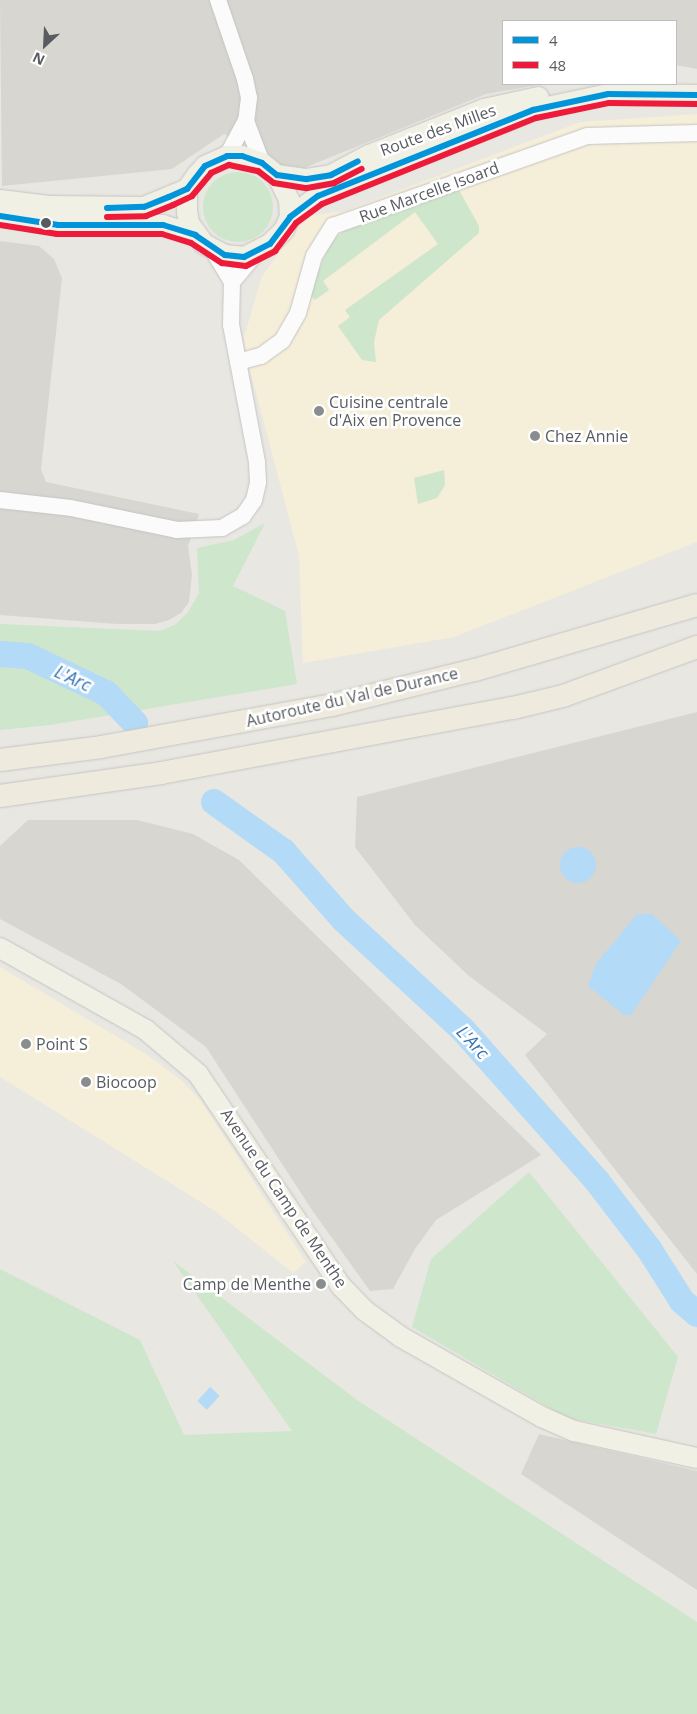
<!DOCTYPE html>
<html>
<head>
<meta charset="utf-8">
<style>
  body { margin:0 }
  #map { position:relative; width:697px; height:1714px; overflow:hidden; background:#e8e7e2; font-family:"Open Sans",sans-serif }
  div>[style] { position:absolute }
  .commercial>* { inset:0; background:#f5eed9 }
  .industrial>* { inset:0; background:#d8d6d1 }
  .green>* { inset:0; background:#cee6cb }
  .round { border-radius:50% }
  .water>* { inset:0; background:#b3daf6; transform-origin:0 0 }
  .river>* { height:26px; margin:-13px; padding:0 13px; transform-origin:13px; border-radius:13px; background:#b3daf6 }
  .roads { filter:drop-shadow(0 0 1px #c5c4c3) drop-shadow(0 0 1px #c5c4c3) }
  .minor>* { height:16px; margin:-8px; padding:0 8px; transform-origin:8px; border-radius:8px; background:#fcfbfb }
  .major>* { height:20px; margin:-10px; padding:0 10px; transform-origin:10px; border-radius:10px; background:#f1f0e5 }
  .highway>* { height:22px; margin:-11px; padding:0 11px; transform-origin:11px; border-radius:11px; background:#eeeade }
  .bus-1>* { height:6px; margin:-3px; padding:0 3px; transform-origin:3px; border-radius:3px; background:#0095db }
  .bus-2>* { height:6px; margin:-3px; padding:0 3px; transform-origin:3px; border-radius:3px; background:#ed1a3a }
  .dots>* { width:14px; height:14px; translate:-50% -50%; box-sizing:border-box; border:2px solid #fff; border-radius:50% }
  span { translate:-50% -50%; white-space:nowrap; text-align:center; line-height:1.15; -webkit-text-stroke:5px #fff; paint-order:stroke }
  .street-label { font-size:16px; color:#585c61 }
  .poi-label { font-size:16px; color:#585c61 }
  .left { translate:0 -50%; text-align:left }
  .right { translate:-100% -50%; text-align:right }
  .water-label { font-size:18px; color:#3574b5; font-style:italic }
  .legend { position:absolute; left:502px; top:20px; width:175px; height:65px; box-sizing:border-box; background:#fff; border:1px solid #bcbec0; margin:0; padding:6px 9px; list-style:none; font-size:15px; color:#585c61 }
  .legend li { display:flex; align-items:center; gap:10px; height:25px }
  .legend b { width:25px; border:1px solid #bcbec0 }
  .north { position:absolute; left:20px; top:20px; width:50px; height:50px; -webkit-text-stroke:4px #fff; paint-order:stroke; rotate:205deg; font-size:14px; font-weight:700; line-height:20px; text-align:center; color:#585c61 }
  .north::after { content:''; display:block; margin:auto; width:18px; height:22px; background:#585c61; clip-path:polygon(50% 0,100% 100%,50% 72%,0 100%) }
</style>
</head>
<body>
<div id="map">
  <div class="commercial">
    <div style="clip-path:polygon(697px 114px,697px 542px,454px 637px,303px 663px,299px 556px,246px 355px,244px 337px,262px 276px,306px 216px,345px 211px,580px 122px)"></div>
    <div style="clip-path:polygon(0 967px,146px 1054px,181px 1080px,201px 1101px,306px 1262px,293px 1273px,215px 1211px,0 1077px)"></div>
  </div>
  <div class="industrial">
    <div style="clip-path:polygon(0 0,697px 0,697px 69px,676px 65px,676px 21px,503px 21px,503px 84px,543px 84px,486px 94px,304px 168px,281px 165px,265px 152px,224px 134px,172px 169px,2px 186px)"></div>
    <div style="clip-path:polygon(0 241px,39px 246px,54px 259px,62px 278px,41px 469px,46px 482px,199px 514px,188px 546px,192px 575px,189px 602px,181px 613px,169px 620px,155px 624px,117px 624px,0 615px)"></div>
    <div style="clip-path:polygon(697px 712px,697px 1274px,525px 1055px,547px 1034px,469px 976px,415px 925px,355px 847px,357px 797px)"></div>
    <div style="clip-path:polygon(28px 820px,137px 820px,193px 834px,239px 860px,541px 1155px,436px 1220px,415px 1249px,393px 1289px,370px 1291px,312px 1210px,206px 1047px,121px 984px,0 919px,0 846px)"></div>
    <div style="clip-path:polygon(539px 1434px,697px 1471px,697px 1590px,521px 1474px)"></div>
  </div>
  <div class="green">
    <div class="round" style="left:203px;top:172px;width:70px;height:70px"></div>
    <div style="clip-path:polygon(459px 190px,479px 226px,479px 233px,379px 320px,374px 342px,376px 362px,362px 360px,338px 326px,350px 317px,345px 310px,438px 244px,415px 212px,323px 281px,329px 290px,315px 300px,311px 296px,314px 282px,328px 248px,336px 237px,350px 227px)"></div>
    <div style="clip-path:polygon(444px 470px,445px 485px,437px 498px,418px 504px,414px 478px)"></div>
    <div style="clip-path:polygon(265px 523px,233px 586px,285px 611px,297px 684px,50px 725px,0 730px,0 624px,160px 631px,176px 624px,188px 612px,199px 593px,197px 548px,234px 540px)"></div>
    <div style="clip-path:polygon(529px 1172px,678px 1357px,656px 1434px,567px 1418px,412px 1327px,431px 1259px)"></div>
    <div style="clip-path:polygon(173px 1261px,357px 1400px,697px 1622px,697px 1714px,0 1714px,0 1269px,140px 1340px,184px 1435px,292px 1431px)"></div>
  </div>
  <div class="water">
    <div class="round" style="left:560px;top:847px;width:36px;height:36px"></div>
    <div style="clip-path:polygon(637px 914px,652px 914px,681px 941px,631px 1015px,624px 1015px,588px 986px,596px 964px)"></div>
    <div style="left:210px;top:1387px;width:13px;height:19px;rotate:42deg"></div>
  </div>
  <div class="river">
    <div style="left:0;top:654px;width:28px;rotate:4deg"></div>
    <div style="left:28px;top:656px;width:86px;rotate:25.4deg"></div>
    <div style="left:106px;top:693px;width:42px;rotate:46deg"></div>
    <div style="left:214px;top:802px;width:86px;rotate:35.5deg"></div>
    <div style="left:284px;top:852px;width:91px;rotate:48.6deg"></div>
    <div style="left:344px;top:920px;width:162px;rotate:42.7deg"></div>
    <div style="left:463px;top:1030px;width:202px;rotate:48.4deg"></div>
    <div style="left:597px;top:1181px;width:86px;rotate:52.6deg"></div>
    <div style="left:649px;top:1249px;width:62px;rotate:57.6deg"></div>
    <div style="left:682px;top:1301px;width:20px;rotate:41deg"></div>
  </div>
  <div class="roads">
    <div class="minor">
      <div style="left:218px;top:0;width:83px;rotate:71.1deg"></div>
      <div style="left:245px;top:79px;width:19px;rotate:78deg"></div>
      <div style="left:249px;top:98px;width:23px;rotate:97deg"></div>
      <div style="left:227px;top:156px;width:40px;rotate:-62deg"></div>
      <div style="left:246px;top:121px;width:45px;rotate:69.1deg"></div>
      <div style="left:232px;top:282px;width:38px;rotate:-50deg"></div>
      <div style="left:238px;top:362px;width:24px;rotate:-15deg"></div>
      <div style="left:261px;top:356px;width:26px;rotate:-36deg"></div>
      <div style="left:282px;top:341px;width:32px;rotate:-60deg"></div>
      <div style="left:298px;top:313px;width:59px;rotate:-74.3deg"></div>
      <div style="left:314px;top:256px;width:36px;rotate:-58deg"></div>
      <div style="left:333px;top:226px;width:269px;rotate:-19.5deg"></div>
      <div style="left:587px;top:136px;width:110px;rotate:-1.6deg"></div>
      <div style="left:0;top:500px;width:71px;rotate:6.4deg"></div>
      <div style="left:71px;top:508px;width:108px;rotate:11.7deg"></div>
      <div style="left:177px;top:530px;width:45px;rotate:-2.5deg"></div>
      <div style="left:222px;top:528px;width:24px;rotate:-30deg"></div>
      <div style="left:243px;top:516px;width:19px;rotate:-55deg"></div>
      <div style="left:254px;top:500px;width:18px;rotate:-77deg"></div>
      <div style="left:258px;top:482px;width:20px;rotate:-93deg"></div>
      <div style="left:257px;top:462px;width:139px;rotate:-100.7deg"></div>
      <div style="left:231px;top:325px;width:43px;rotate:-88.7deg"></div>
      <div style="left:232px;top:282px;width:37px;rotate:-121deg"></div>
    </div>
    <div class="major">
      <div style="left:227px;top:156px;width:15px"></div>
      <div style="left:242px;top:156px;width:21px;rotate:19deg"></div>
      <div style="left:262px;top:163px;width:19px;rotate:39deg"></div>
      <div style="left:277px;top:175px;width:28px;rotate:64deg"></div>
      <div style="left:289px;top:200px;width:17px;rotate:87deg"></div>
      <div style="left:290px;top:217px;width:14px;rotate:115deg"></div>
      <div style="left:284px;top:230px;width:20px;rotate:135deg"></div>
      <div style="left:270px;top:244px;width:29px;rotate:153deg"></div>
      <div style="left:244px;top:257px;width:19px;rotate:-174deg"></div>
      <div style="left:225px;top:255px;width:24px;rotate:-152deg"></div>
      <div style="left:204px;top:244px;width:26px;rotate:-126deg"></div>
      <div style="left:189px;top:223px;width:11px;rotate:-100deg"></div>
      <div style="left:187px;top:212px;width:23px;rotate:-90deg"></div>
      <div style="left:187px;top:189px;width:17px;rotate:-54deg"></div>
      <div style="left:197px;top:175px;width:12px;rotate:-48deg"></div>
      <div style="left:205px;top:166px;width:24px;rotate:-24deg"></div>
      <div style="left:277px;top:175px;width:30px;rotate:8deg"></div>
      <div style="left:307px;top:179px;width:24px;rotate:-9deg"></div>
      <div style="left:331px;top:175px;width:43px;rotate:-27.8deg"></div>
      <div style="left:369px;top:155px;width:124px;rotate:-21.8deg"></div>
      <div style="left:484px;top:109px;width:56px;rotate:-12.3deg"></div>
      <div style="left:0;top:200px;width:49px;rotate:7deg"></div>
      <div style="left:49px;top:206px;width:95px;rotate:0.6deg"></div>
      <div style="left:144px;top:207px;width:47px;rotate:-22.7deg"></div>
      <div style="left:0;top:216px;width:59px;rotate:8.8deg"></div>
      <div style="left:58px;top:225px;width:105px"></div>
      <div style="left:163px;top:225px;width:34px;rotate:17deg"></div>
      <div style="left:290px;top:217px;width:35px;rotate:-37deg"></div>
      <div style="left:318px;top:196px;width:232px;rotate:-21.8deg"></div>
      <div style="left:533px;top:110px;width:77px;rotate:-12deg"></div>
      <div style="left:608px;top:94px;width:89px;rotate:0.6deg"></div>
      <div style="left:0;top:948px;width:167px;rotate:29.3deg"></div>
      <div style="left:146px;top:1030px;width:68px;rotate:40.2deg"></div>
      <div style="left:198px;top:1074px;width:256px;rotate:56deg"></div>
      <div style="left:341px;top:1286px;width:33px;rotate:46deg"></div>
      <div style="left:364px;top:1310px;width:46px;rotate:36.1deg"></div>
      <div style="left:401px;top:1337px;width:162px;rotate:29.6deg"></div>
      <div style="left:542px;top:1417px;width:35px;rotate:24deg"></div>
      <div style="left:574px;top:1431px;width:126px;rotate:12.4deg"></div>
    </div>
    <div class="highway">
      <div style="left:0;top:760px;width:102px;rotate:-7.3deg"></div>
      <div style="left:101px;top:747px;width:235px;rotate:-10.3deg"></div>
      <div style="left:332px;top:705px;width:147px;rotate:-13.8deg"></div>
      <div style="left:475px;top:670px;width:231px;rotate:-16.3deg"></div>
      <div style="left:0;top:796px;width:163px;rotate:-8.1deg"></div>
      <div style="left:161px;top:773px;width:358px;rotate:-10.5deg"></div>
      <div style="left:513px;top:708px;width:51px;rotate:-13.5deg"></div>
      <div style="left:563px;top:696px;width:143px;rotate:-20.1deg"></div>
    </div>
  </div>
  <div class="bus-1">
    <div style="left:107px;top:208px;width:37px;rotate:-2deg"></div>
    <div style="left:144px;top:207px;width:27px;rotate:-22deg"></div>
    <div style="left:169px;top:197px;width:20px;rotate:-24deg"></div>
    <div style="left:187px;top:189px;width:29px;rotate:-52deg"></div>
    <div style="left:205px;top:166px;width:24px;rotate:-24deg"></div>
    <div style="left:227px;top:156px;width:15px"></div>
    <div style="left:242px;top:156px;width:21px;rotate:19deg"></div>
    <div style="left:262px;top:163px;width:19px;rotate:39deg"></div>
    <div style="left:277px;top:175px;width:30px;rotate:8deg"></div>
    <div style="left:307px;top:179px;width:24px;rotate:-9deg"></div>
    <div style="left:331px;top:175px;width:30px;rotate:-27deg"></div>
    <div style="left:0;top:216px;width:59px;rotate:8.8deg"></div>
    <div style="left:58px;top:225px;width:105px"></div>
    <div style="left:163px;top:225px;width:34px;rotate:17deg"></div>
    <div style="left:195px;top:235px;width:36px;rotate:34deg"></div>
    <div style="left:225px;top:255px;width:19px;rotate:6deg"></div>
    <div style="left:244px;top:257px;width:29px;rotate:-27deg"></div>
    <div style="left:270px;top:244px;width:34px;rotate:-53deg"></div>
    <div style="left:290px;top:217px;width:35px;rotate:-37deg"></div>
    <div style="left:318px;top:196px;width:232px;rotate:-21.8deg"></div>
    <div style="left:533px;top:110px;width:77px;rotate:-12deg"></div>
    <div style="left:608px;top:94px;width:89px;rotate:0.6deg"></div>
  </div>
  <div class="bus-2">
    <div style="left:107px;top:217px;width:39px;rotate:-1deg"></div>
    <div style="left:146px;top:216px;width:29px;rotate:-22deg"></div>
    <div style="left:173px;top:205px;width:21px;rotate:-25deg"></div>
    <div style="left:192px;top:196px;width:30px;rotate:-50deg"></div>
    <div style="left:211px;top:173px;width:20px;rotate:-24deg"></div>
    <div style="left:229px;top:165px;width:30px;rotate:12deg"></div>
    <div style="left:258px;top:171px;width:20px;rotate:37deg"></div>
    <div style="left:274px;top:183px;width:33px;rotate:9deg"></div>
    <div style="left:307px;top:188px;width:27px;rotate:-10deg"></div>
    <div style="left:334px;top:183px;width:31px;rotate:-27deg"></div>
    <div style="left:0;top:225px;width:58px;rotate:9deg"></div>
    <div style="left:57px;top:234px;width:105px"></div>
    <div style="left:162px;top:234px;width:30px;rotate:17deg"></div>
    <div style="left:191px;top:243px;width:37px;rotate:33deg"></div>
    <div style="left:222px;top:263px;width:24px;rotate:7deg"></div>
    <div style="left:246px;top:266px;width:33px;rotate:-27deg"></div>
    <div style="left:275px;top:251px;width:35px;rotate:-53deg"></div>
    <div style="left:296px;top:223px;width:32px;rotate:-36deg"></div>
    <div style="left:322px;top:204px;width:231px;rotate:-21.9deg"></div>
    <div style="left:536px;top:118px;width:75px;rotate:-11.6deg"></div>
    <div style="left:609px;top:103px;width:88px;rotate:0.7deg"></div>
  </div>
  <div class="dots">
    <div style="left:46px;top:223px;background:#585c61"></div>
    <div style="left:319px;top:411px;background:#8a8d8e"></div>
    <div style="left:535px;top:436px;background:#8a8d8e"></div>
    <div style="left:26px;top:1044px;background:#8a8d8e"></div>
    <div style="left:86px;top:1082px;background:#8a8d8e"></div>
    <div style="left:321px;top:1284px;background:#8a8d8e"></div>
  </div>
  <div class="street-label">
    <span style="left:438px;top:130px;rotate:-20deg">Route des Milles</span>
    <span style="left:429px;top:192px;rotate:-20deg">Rue Marcelle Isoard</span>
    <span style="left:352px;top:697px;rotate:-13deg">Autoroute du Val de Durance</span>
    <span style="left:284px;top:1198px;rotate:56deg">Avenue du Camp de Menthe</span>
  </div>
  <div class="poi-label">
    <span class="left" style="left:329px;top:411px">Cuisine centrale<br>d'Aix en Provence</span>
    <span class="left" style="left:545px;top:436px">Chez Annie</span>
    <span class="left" style="left:36px;top:1044px">Point S</span>
    <span class="left" style="left:96px;top:1082px">Biocoop</span>
    <span class="right" style="left:311px;top:1284px">Camp de Menthe</span>
  </div>
  <div class="water-label">
    <span style="left:73px;top:678px;rotate:25deg">L'Arc</span>
    <span style="left:473px;top:1042px;rotate:47deg">L'Arc</span>
  </div>
  <ul class="legend">
  <li><b style="height:6px;background:#0095db"></b>4</li>
  <li><b style="height:6px;background:#ed1a3a"></b>48</li>
  </ul>
  <div class="north">N</div>
</div>
</body>
</html>
